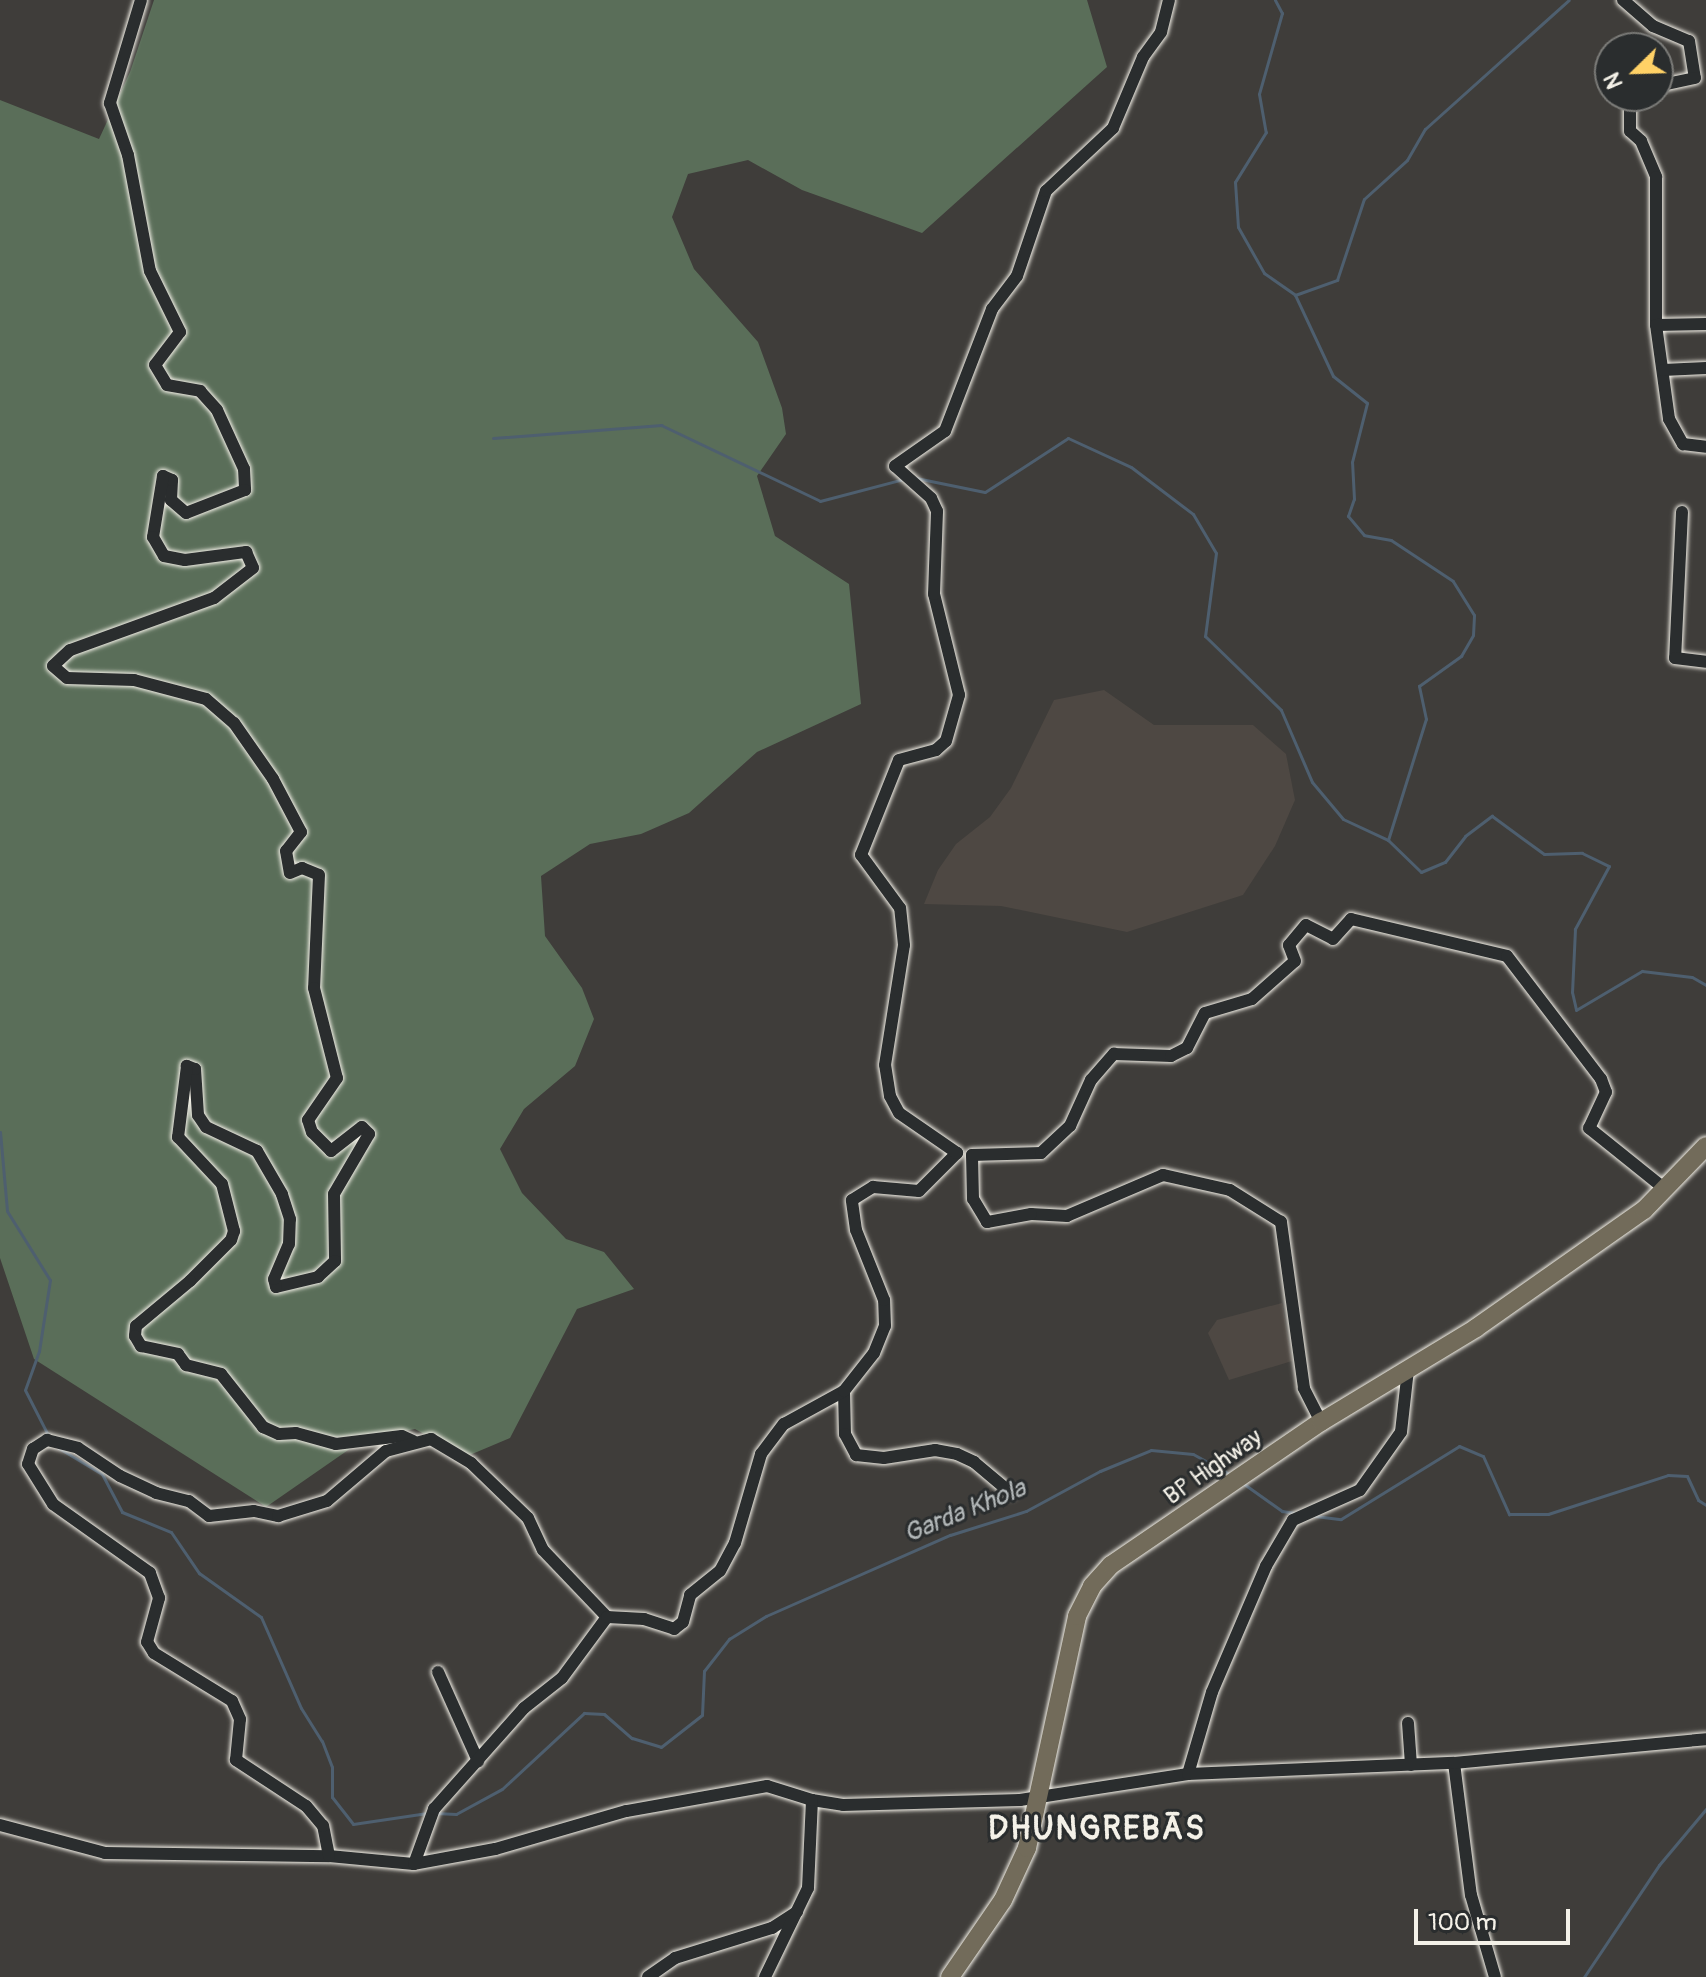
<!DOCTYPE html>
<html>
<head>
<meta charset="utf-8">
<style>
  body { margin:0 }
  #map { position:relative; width:1706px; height:1977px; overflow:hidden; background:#3f3d3a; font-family:Pangolin,sans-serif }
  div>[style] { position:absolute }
  .built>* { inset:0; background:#4e4843 }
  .green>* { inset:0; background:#5a6e59 }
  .stream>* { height:3px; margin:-1.5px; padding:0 1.5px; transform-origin:1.5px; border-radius:1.5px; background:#4e5f6f }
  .roads { filter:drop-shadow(0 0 2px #f4f1e8) drop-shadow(0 0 2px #f4f1e8) }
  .minor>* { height:12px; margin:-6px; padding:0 6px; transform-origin:6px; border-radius:6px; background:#2a2d2e }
  .highway>* { height:18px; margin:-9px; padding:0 9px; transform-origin:9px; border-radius:9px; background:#726b5a }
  span { translate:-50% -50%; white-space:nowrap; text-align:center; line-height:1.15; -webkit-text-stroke:6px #2a2d2e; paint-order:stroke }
  .street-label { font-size:24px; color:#f4f1e8 }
  .water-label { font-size:26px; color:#b2b7b8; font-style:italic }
  .district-label { font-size:32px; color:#f4f1e8; font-weight:700; letter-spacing:2px }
  .north { position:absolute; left:1594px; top:32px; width:80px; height:80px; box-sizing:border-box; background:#2a2d2e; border:2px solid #7b7b78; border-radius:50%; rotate:247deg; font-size:22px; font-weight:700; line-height:32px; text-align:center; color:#f4f1e8 }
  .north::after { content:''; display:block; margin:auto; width:28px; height:36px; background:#ffd166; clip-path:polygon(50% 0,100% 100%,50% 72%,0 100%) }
  .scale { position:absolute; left:1414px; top:1909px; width:156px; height:36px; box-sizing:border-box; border:4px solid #f4f1e8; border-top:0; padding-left:10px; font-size:24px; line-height:28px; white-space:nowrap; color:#f4f1e8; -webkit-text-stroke:6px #2a2d2e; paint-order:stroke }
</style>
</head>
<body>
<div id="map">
  <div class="built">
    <div style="clip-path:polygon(1104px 690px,1154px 725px,1253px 725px,1286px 754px,1295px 800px,1275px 846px,1243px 895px,1127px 932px,1001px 906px,924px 904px,938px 870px,956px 844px,990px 817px,1011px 788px,1054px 700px)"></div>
    <div style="clip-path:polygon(1282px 1303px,1292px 1361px,1229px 1380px,1208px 1333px,1217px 1320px)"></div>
  </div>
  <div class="green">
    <div style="clip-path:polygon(154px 0,1087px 0,1107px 67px,922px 233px,802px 190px,748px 160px,688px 174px,672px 217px,694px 269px,758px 342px,782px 408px,786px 434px,757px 476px,775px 536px,849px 584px,861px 704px,757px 752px,689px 813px,641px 834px,590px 844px,541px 876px,545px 936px,582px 988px,594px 1019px,575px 1066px,524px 1109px,500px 1149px,522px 1193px,566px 1239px,604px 1252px,634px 1289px,577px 1309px,510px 1438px,465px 1457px,415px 1429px,364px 1439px,266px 1507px,34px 1359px,0 1258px,0 100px,99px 139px,130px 72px)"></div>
  </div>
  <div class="stream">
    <div style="left:1275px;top:0;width:15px;rotate:62deg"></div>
    <div style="left:1282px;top:13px;width:84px;rotate:105.9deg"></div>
    <div style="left:1259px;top:94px;width:39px;rotate:80deg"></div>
    <div style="left:1266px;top:132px;width:59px;rotate:121.8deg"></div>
    <div style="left:1235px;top:182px;width:45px;rotate:86.2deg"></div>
    <div style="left:1238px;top:227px;width:53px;rotate:60.5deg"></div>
    <div style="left:1264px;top:273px;width:38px;rotate:35deg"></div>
    <div style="left:493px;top:438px;width:169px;rotate:-4.4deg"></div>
    <div style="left:661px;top:425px;width:176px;rotate:25.5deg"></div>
    <div style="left:820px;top:501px;width:87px;rotate:-14.7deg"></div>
    <div style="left:916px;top:478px;width:70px;rotate:11.5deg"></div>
    <div style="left:985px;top:492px;width:99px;rotate:-33deg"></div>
    <div style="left:1068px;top:438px;width:69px;rotate:24.7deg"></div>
    <div style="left:1131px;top:467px;width:78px;rotate:37.2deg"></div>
    <div style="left:1193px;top:514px;width:45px;rotate:59.5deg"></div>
    <div style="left:1216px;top:553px;width:84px;rotate:97.5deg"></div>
    <div style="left:1205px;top:636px;width:106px;rotate:44.2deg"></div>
    <div style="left:1281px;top:710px;width:78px;rotate:66.7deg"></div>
    <div style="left:1312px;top:782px;width:48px;rotate:50deg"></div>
    <div style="left:1343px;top:819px;width:50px;rotate:25deg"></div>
    <div style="left:1388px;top:840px;width:46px;rotate:44.1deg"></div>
    <div style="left:1421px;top:872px;width:26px;rotate:-23deg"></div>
    <div style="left:1445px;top:862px;width:33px;rotate:-52deg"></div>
    <div style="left:1465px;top:836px;width:34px;rotate:-37deg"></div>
    <div style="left:1492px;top:816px;width:64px;rotate:36.2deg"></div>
    <div style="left:1544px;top:854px;width:38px;rotate:-2deg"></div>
    <div style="left:1582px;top:853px;width:30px;rotate:26deg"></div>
    <div style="left:1609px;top:866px;width:72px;rotate:118.4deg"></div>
    <div style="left:1575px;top:929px;width:63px;rotate:92.7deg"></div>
    <div style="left:1572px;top:992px;width:18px;rotate:77deg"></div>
    <div style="left:1576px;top:1010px;width:77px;rotate:-30.6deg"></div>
    <div style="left:1642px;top:971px;width:50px;rotate:6.8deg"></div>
    <div style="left:1692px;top:977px;width:16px;rotate:30deg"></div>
    <div style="left:1388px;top:840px;width:127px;rotate:-72.6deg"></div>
    <div style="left:1426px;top:719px;width:34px;rotate:-102deg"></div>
    <div style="left:1419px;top:686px;width:52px;rotate:-35.5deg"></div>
    <div style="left:1461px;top:656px;width:24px;rotate:-60deg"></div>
    <div style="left:1473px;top:635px;width:20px;rotate:-87deg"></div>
    <div style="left:1474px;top:615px;width:40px;rotate:-122deg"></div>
    <div style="left:1453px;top:581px;width:74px;rotate:-146.5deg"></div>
    <div style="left:1391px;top:540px;width:27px;rotate:-170deg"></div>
    <div style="left:1364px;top:535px;width:25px;rotate:-130deg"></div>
    <div style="left:1348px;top:516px;width:18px;rotate:-71deg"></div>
    <div style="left:1354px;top:499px;width:37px;rotate:-93deg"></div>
    <div style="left:1352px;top:462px;width:61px;rotate:-75.7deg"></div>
    <div style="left:1367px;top:403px;width:43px;rotate:-141.5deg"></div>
    <div style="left:1333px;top:376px;width:89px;rotate:-115.1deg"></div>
    <div style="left:1295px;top:295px;width:45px;rotate:-19.7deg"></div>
    <div style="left:1337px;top:280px;width:85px;rotate:-71.6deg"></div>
    <div style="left:1364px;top:199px;width:58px;rotate:-42.2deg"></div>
    <div style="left:1407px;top:160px;width:36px;rotate:-60deg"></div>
    <div style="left:1425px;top:129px;width:193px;rotate:-41.9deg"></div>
    <div style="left:0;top:1132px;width:79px;rotate:84.9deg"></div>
    <div style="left:7px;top:1211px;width:81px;rotate:58.1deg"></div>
    <div style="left:50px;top:1280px;width:72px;rotate:98.8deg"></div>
    <div style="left:39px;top:1351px;width:41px;rotate:109.7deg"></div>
    <div style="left:25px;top:1390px;width:51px;rotate:62.9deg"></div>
    <div style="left:57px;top:1447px;width:52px;rotate:31deg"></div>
    <div style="left:102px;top:1474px;width:43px;rotate:62.2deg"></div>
    <div style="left:122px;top:1512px;width:53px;rotate:22.2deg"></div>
    <div style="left:171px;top:1532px;width:50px;rotate:55.7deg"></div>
    <div style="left:199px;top:1573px;width:76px;rotate:35.4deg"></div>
    <div style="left:261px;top:1617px;width:99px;rotate:66.3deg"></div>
    <div style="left:301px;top:1708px;width:39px;rotate:58deg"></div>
    <div style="left:322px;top:1741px;width:28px;rotate:69deg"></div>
    <div style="left:332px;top:1767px;width:30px;rotate:90deg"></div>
    <div style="left:332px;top:1797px;width:34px;rotate:52deg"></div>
    <div style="left:353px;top:1824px;width:75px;rotate:-8.5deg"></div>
    <div style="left:1244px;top:1484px;width:47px;rotate:35.4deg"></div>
    <div style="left:1282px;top:1511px;width:13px;rotate:9deg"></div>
    <div style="left:1315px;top:1516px;width:26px;rotate:7deg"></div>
    <div style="left:1341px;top:1519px;width:139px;rotate:-31.7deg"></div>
    <div style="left:1459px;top:1446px;width:26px;rotate:23deg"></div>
    <div style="left:1483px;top:1456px;width:64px;rotate:65.9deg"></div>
    <div style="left:1509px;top:1514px;width:39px"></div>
    <div style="left:1548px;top:1514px;width:126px;rotate:-18deg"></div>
    <div style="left:1668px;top:1475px;width:19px;rotate:3deg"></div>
    <div style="left:1687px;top:1476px;width:26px;rotate:65deg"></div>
    <div style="left:1698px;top:1500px;width:9px;rotate:32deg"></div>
    <div style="left:435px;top:1813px;width:21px;rotate:3deg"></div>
    <div style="left:456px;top:1814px;width:52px;rotate:-28.5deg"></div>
    <div style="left:502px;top:1789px;width:112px;rotate:-42.8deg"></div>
    <div style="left:584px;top:1713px;width:20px;rotate:3deg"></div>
    <div style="left:604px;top:1714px;width:37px;rotate:41deg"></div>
    <div style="left:632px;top:1738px;width:30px;rotate:17deg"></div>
    <div style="left:661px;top:1747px;width:52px;rotate:-38deg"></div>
    <div style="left:702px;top:1715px;width:44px;rotate:-87.4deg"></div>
    <div style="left:704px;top:1671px;width:41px;rotate:-52deg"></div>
    <div style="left:729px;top:1639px;width:44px;rotate:-31.9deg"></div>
    <div style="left:766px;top:1616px;width:201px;rotate:-23.8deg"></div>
    <div style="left:950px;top:1535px;width:80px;rotate:-17.5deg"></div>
    <div style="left:1026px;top:1511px;width:84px;rotate:-28.4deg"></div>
    <div style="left:1100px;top:1471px;width:55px;rotate:-22.4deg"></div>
    <div style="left:1151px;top:1450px;width:42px;rotate:5.4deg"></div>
    <div style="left:1193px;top:1454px;width:43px;rotate:28.9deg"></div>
    <div style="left:1584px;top:1977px;width:135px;rotate:-56.2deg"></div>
    <div style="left:1659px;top:1865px;width:73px;rotate:-50deg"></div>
  </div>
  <div class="roads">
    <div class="minor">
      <div style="left:141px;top:0;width:108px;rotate:106.8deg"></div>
      <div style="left:110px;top:103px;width:55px;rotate:70.9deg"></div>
      <div style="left:128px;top:155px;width:118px;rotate:79.3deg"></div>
      <div style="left:150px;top:271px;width:68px;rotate:63.8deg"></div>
      <div style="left:180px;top:332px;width:41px;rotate:127.1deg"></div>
      <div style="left:155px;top:365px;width:23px;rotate:59deg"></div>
      <div style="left:167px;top:385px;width:34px;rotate:10deg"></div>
      <div style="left:200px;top:391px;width:25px;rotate:48deg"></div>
      <div style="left:217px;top:410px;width:65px;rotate:65.4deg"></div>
      <div style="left:244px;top:469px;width:21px;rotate:87deg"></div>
      <div style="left:245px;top:490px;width:63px;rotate:158.7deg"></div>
      <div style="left:186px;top:513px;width:20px;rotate:-139deg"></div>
      <div style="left:171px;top:500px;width:20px;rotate:-87deg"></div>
      <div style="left:172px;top:480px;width:10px;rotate:-156deg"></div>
      <div style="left:163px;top:476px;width:62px;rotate:99.3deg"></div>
      <div style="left:153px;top:537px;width:22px;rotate:60deg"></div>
      <div style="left:164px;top:556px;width:21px;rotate:11deg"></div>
      <div style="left:185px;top:560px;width:62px;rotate:-7.5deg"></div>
      <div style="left:246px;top:552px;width:17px;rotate:66deg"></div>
      <div style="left:253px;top:568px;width:49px;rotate:142.4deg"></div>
      <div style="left:214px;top:598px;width:153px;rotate:160.1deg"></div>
      <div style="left:70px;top:650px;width:23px;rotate:137deg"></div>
      <div style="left:53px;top:666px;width:18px;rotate:41deg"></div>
      <div style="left:67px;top:678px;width:67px;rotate:1.7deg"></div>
      <div style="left:134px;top:680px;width:74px;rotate:14.8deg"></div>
      <div style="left:206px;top:699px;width:37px;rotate:41deg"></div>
      <div style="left:234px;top:723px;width:68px;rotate:55.1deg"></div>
      <div style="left:273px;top:779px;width:60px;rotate:62.2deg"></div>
      <div style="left:301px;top:832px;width:24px;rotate:128deg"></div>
      <div style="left:286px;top:851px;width:22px;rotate:80deg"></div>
      <div style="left:290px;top:873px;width:13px;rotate:-23deg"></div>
      <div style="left:302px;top:868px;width:18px;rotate:22deg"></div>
      <div style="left:319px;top:875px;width:113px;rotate:92.5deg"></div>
      <div style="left:314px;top:988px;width:93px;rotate:75.7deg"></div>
      <div style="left:337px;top:1078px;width:51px;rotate:124.6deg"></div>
      <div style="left:308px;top:1120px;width:13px;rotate:72deg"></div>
      <div style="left:312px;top:1132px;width:27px;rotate:45deg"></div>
      <div style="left:331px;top:1151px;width:39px;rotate:-38deg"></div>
      <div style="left:362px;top:1127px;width:10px;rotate:45deg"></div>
      <div style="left:369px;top:1134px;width:69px;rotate:120.3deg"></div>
      <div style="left:334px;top:1194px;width:67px;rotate:89.1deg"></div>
      <div style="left:335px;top:1261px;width:23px;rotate:137deg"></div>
      <div style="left:318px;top:1277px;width:43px;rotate:166.6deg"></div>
      <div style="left:276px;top:1287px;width:8px;rotate:-104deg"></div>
      <div style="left:274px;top:1279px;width:38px;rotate:-67deg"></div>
      <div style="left:289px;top:1244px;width:25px;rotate:-88deg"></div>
      <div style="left:290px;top:1219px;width:26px;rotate:-108deg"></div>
      <div style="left:282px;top:1194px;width:50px;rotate:-120.2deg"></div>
      <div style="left:257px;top:1151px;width:56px;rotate:-154.8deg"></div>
      <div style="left:206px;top:1127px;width:14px;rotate:-124deg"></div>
      <div style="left:198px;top:1115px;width:46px;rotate:-93.7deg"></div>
      <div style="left:195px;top:1069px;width:9px;rotate:-159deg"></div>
      <div style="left:187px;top:1066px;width:72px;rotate:97.2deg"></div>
      <div style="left:178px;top:1137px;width:64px;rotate:46.9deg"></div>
      <div style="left:222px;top:1184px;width:49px;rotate:75.7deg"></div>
      <div style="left:234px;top:1231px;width:9px;rotate:108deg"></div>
      <div style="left:231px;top:1240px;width:58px;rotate:135deg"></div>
      <div style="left:190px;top:1281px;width:70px;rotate:140.2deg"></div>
      <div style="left:136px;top:1326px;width:10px;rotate:96deg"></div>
      <div style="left:135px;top:1336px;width:12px;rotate:59deg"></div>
      <div style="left:141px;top:1346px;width:38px;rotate:12deg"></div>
      <div style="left:178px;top:1354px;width:14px;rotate:54deg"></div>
      <div style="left:186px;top:1365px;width:36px;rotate:14deg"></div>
      <div style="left:221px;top:1374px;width:68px;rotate:51.6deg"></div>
      <div style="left:263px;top:1427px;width:17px;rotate:24deg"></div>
      <div style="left:279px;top:1434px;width:17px;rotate:-3deg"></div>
      <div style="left:296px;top:1433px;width:41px;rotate:15.4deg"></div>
      <div style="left:336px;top:1444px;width:66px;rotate:-6.9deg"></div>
      <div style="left:402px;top:1436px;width:12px;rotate:24deg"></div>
      <div style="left:1623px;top:0;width:40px;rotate:41deg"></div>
      <div style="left:1653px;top:26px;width:39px;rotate:23deg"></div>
      <div style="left:1689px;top:41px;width:37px;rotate:81deg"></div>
      <div style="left:1695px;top:78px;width:38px;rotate:168deg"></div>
      <div style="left:1630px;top:96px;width:35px;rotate:90deg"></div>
      <div style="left:1630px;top:131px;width:15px;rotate:42deg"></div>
      <div style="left:1641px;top:141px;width:39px;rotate:67deg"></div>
      <div style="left:1656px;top:177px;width:148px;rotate:90deg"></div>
      <div style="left:1656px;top:325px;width:95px;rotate:82.1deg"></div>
      <div style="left:1669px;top:419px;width:29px;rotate:61deg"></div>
      <div style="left:1683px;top:444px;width:23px;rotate:7deg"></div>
      <div style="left:1656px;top:325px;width:50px;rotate:-1.1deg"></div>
      <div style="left:1663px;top:370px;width:43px;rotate:-2.7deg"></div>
      <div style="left:1682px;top:512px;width:146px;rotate:92.7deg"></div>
      <div style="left:1675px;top:658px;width:31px;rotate:7deg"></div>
      <div style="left:844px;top:1391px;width:43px;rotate:88.7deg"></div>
      <div style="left:845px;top:1434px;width:24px;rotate:62deg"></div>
      <div style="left:856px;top:1455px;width:28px;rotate:6deg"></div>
      <div style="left:884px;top:1458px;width:52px;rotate:-8.9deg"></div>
      <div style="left:935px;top:1450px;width:22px;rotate:10deg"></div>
      <div style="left:957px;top:1454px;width:19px;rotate:25deg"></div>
      <div style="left:974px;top:1462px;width:48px;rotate:40deg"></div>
      <div style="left:1321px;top:1422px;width:38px;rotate:-117deg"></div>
      <div style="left:1304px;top:1388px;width:168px;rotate:-97.9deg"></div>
      <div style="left:1281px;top:1222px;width:60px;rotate:-147.9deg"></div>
      <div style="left:1230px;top:1190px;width:69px;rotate:-167.4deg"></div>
      <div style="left:1163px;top:1175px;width:104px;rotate:156.9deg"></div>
      <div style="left:1067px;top:1216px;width:36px;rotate:-177deg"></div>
      <div style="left:1031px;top:1214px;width:45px;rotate:169.7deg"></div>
      <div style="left:987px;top:1222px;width:27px;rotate:-121deg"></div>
      <div style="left:973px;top:1199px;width:44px;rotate:-91.3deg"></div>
      <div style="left:972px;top:1155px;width:69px;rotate:-1.7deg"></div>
      <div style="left:1041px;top:1153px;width:40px;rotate:-43deg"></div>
      <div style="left:1070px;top:1126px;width:51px;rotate:-65.5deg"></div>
      <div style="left:1091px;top:1080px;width:35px;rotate:-49deg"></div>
      <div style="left:1114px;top:1054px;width:57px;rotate:2deg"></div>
      <div style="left:1171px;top:1056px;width:18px;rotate:-27deg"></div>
      <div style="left:1187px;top:1048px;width:39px;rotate:-63deg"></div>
      <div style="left:1205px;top:1013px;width:49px;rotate:-16.6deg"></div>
      <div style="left:1252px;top:999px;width:57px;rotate:-41.5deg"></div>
      <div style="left:1295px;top:961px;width:17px;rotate:-111deg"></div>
      <div style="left:1289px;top:945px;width:26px;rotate:-50deg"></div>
      <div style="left:1306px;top:925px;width:30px;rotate:27deg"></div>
      <div style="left:1333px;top:939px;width:27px;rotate:-48deg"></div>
      <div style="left:1351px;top:919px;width:160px;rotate:13.3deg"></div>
      <div style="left:1507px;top:956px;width:155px;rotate:52.6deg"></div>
      <div style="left:1601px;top:1079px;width:14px;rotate:69deg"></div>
      <div style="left:1606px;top:1092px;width:40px;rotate:115deg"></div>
      <div style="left:1589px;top:1128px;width:97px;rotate:38.8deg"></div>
      <div style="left:438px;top:1672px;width:98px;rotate:65.8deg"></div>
      <div style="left:1408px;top:1723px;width:42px;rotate:85.9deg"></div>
      <div style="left:1454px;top:1763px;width:133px;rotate:82.7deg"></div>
      <div style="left:1471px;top:1895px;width:85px;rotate:73.7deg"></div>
      <div style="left:1188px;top:1774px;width:85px;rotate:-73.7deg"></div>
      <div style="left:1212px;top:1692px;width:137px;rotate:-66.8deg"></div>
      <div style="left:1266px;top:1566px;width:53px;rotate:-59.6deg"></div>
      <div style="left:1293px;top:1520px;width:73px;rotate:-24.1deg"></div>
      <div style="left:1360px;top:1490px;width:71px;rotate:-54.7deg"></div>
      <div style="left:1401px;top:1432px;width:62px;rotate:-83.6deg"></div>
      <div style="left:812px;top:1800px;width:31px;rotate:9deg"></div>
      <div style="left:843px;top:1805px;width:177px;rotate:-1.6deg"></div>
      <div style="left:1020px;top:1800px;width:170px;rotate:-8.8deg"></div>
      <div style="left:1188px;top:1774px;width:266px;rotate:-2.4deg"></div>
      <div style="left:1454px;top:1763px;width:253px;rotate:-5.4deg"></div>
      <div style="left:0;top:1825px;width:109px;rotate:14.9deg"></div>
      <div style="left:105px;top:1853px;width:224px;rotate:0.8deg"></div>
      <div style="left:329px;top:1856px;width:85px;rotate:5.4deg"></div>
      <div style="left:329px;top:1856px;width:31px;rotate:-101deg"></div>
      <div style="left:323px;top:1826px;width:26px;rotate:-130deg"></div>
      <div style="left:306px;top:1806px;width:84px;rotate:-146.7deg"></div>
      <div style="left:236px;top:1760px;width:41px;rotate:-84.4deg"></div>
      <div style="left:240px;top:1719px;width:20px;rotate:-114deg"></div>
      <div style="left:232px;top:1701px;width:92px;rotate:-148.4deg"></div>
      <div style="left:154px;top:1653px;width:13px;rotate:-122deg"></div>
      <div style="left:147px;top:1642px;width:46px;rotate:-74.7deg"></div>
      <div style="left:159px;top:1598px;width:27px;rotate:-110deg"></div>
      <div style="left:150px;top:1573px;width:119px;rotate:-144.6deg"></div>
      <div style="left:53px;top:1504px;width:47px;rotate:-122deg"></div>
      <div style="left:28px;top:1464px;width:16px;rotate:-72deg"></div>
      <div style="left:33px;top:1449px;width:17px;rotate:-33deg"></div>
      <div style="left:47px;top:1440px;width:32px;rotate:14deg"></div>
      <div style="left:78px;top:1448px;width:50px;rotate:33.7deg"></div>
      <div style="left:120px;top:1476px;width:40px;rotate:25deg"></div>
      <div style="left:156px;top:1493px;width:34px;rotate:14deg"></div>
      <div style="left:189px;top:1501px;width:25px;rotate:37deg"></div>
      <div style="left:209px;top:1516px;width:45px;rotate:-6.3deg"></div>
      <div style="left:254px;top:1511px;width:25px;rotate:12deg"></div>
      <div style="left:278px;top:1516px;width:51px;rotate:-17deg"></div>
      <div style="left:327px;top:1501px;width:77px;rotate:-40.3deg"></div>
      <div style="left:386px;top:1451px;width:47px;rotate:-14.9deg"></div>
      <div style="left:431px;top:1439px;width:47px;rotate:31deg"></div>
      <div style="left:471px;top:1463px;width:79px;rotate:44deg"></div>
      <div style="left:528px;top:1518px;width:35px;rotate:65deg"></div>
      <div style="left:543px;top:1550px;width:93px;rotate:46.3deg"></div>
      <div style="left:648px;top:1977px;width:33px;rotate:-35deg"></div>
      <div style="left:675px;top:1958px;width:102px;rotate:-17.2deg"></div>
      <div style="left:772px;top:1928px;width:30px;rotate:-33deg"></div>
      <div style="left:765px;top:1977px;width:99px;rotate:-64.2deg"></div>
      <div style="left:808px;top:1888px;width:88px;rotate:-87.4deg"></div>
      <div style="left:812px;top:1800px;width:47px;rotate:-162.7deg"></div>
      <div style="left:767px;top:1786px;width:143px;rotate:169.9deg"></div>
      <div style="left:626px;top:1811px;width:136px;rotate:163.8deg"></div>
      <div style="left:495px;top:1849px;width:82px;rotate:169.5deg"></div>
      <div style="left:414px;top:1864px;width:59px;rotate:-70deg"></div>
      <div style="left:434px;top:1809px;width:135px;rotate:-48.3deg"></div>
      <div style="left:524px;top:1708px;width:48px;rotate:-38.3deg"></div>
      <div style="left:562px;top:1678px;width:76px;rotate:-53.6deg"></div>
      <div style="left:607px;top:1617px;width:37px;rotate:3deg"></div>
      <div style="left:644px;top:1619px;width:32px;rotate:18deg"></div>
      <div style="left:674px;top:1629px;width:11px;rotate:-38deg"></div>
      <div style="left:683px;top:1622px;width:28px;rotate:-75deg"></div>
      <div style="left:690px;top:1595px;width:38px;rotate:-39deg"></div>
      <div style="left:720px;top:1571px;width:32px;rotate:-62deg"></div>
      <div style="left:735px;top:1543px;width:93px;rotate:-73.7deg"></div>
      <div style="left:761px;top:1454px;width:38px;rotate:-53deg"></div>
      <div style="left:784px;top:1424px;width:68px;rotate:-28.8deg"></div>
      <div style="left:844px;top:1391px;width:48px;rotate:-51.7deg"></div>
      <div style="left:874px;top:1353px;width:29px;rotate:-68deg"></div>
      <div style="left:885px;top:1326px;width:26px;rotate:-92deg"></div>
      <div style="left:884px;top:1300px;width:75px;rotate:-111.8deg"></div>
      <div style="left:856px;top:1230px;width:30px;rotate:-98deg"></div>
      <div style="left:852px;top:1200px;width:25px;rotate:-32deg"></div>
      <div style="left:873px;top:1187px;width:46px;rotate:5deg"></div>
      <div style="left:919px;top:1191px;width:54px;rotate:-45deg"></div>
      <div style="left:957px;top:1153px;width:70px;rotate:-145.4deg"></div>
      <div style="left:899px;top:1113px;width:19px;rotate:-118deg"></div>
      <div style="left:890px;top:1096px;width:31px;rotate:-99deg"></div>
      <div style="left:885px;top:1065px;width:121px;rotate:-81deg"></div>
      <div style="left:904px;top:945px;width:37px;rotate:-96deg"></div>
      <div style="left:900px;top:908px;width:66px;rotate:-126.3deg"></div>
      <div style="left:861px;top:855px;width:102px;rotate:-68.2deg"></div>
      <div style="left:899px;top:760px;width:38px;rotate:-15deg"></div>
      <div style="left:936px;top:750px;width:13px;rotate:-42deg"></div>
      <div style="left:946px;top:741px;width:48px;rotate:-74.2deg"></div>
      <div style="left:959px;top:695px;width:104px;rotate:-103.9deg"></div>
      <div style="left:934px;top:594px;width:83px;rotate:-87.9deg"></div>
      <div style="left:937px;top:511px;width:14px;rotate:-115deg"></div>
      <div style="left:931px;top:498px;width:48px;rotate:-138.4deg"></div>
      <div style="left:895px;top:466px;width:61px;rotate:-35deg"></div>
      <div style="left:945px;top:431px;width:131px;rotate:-68.9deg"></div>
      <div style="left:992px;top:309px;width:41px;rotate:-52.9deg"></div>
      <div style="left:1017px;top:276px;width:90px;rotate:-71.2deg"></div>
      <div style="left:1046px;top:191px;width:92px;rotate:-43.2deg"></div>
      <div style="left:1113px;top:128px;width:77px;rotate:-67.1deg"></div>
      <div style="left:1143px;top:57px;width:31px;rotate:-54deg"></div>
      <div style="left:1161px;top:32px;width:33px;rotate:-76deg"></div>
    </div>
    <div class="highway">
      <div style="left:950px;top:1977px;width:93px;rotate:-55.5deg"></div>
      <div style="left:1003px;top:1900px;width:57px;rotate:-65.2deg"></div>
      <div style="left:1027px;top:1848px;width:237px;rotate:-77.8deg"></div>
      <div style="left:1077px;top:1616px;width:34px;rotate:-63deg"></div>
      <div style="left:1092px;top:1586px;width:28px;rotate:-48deg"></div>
      <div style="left:1111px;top:1565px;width:254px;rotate:-34.3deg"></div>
      <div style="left:1321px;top:1422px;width:181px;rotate:-31.2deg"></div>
      <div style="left:1476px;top:1328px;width:205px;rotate:-35.1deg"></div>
      <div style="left:1644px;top:1210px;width:89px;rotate:-45.9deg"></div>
    </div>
  </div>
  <div class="street-label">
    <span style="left:1213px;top:1467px;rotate:-35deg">BP Highway</span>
  </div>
  <div class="water-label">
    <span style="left:965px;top:1512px;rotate:-22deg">Garda Khola</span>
  </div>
  <div class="district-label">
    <span style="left:1097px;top:1829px">DHUNGREBĀS</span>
  </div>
  <div class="north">N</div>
  <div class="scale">100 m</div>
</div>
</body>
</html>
